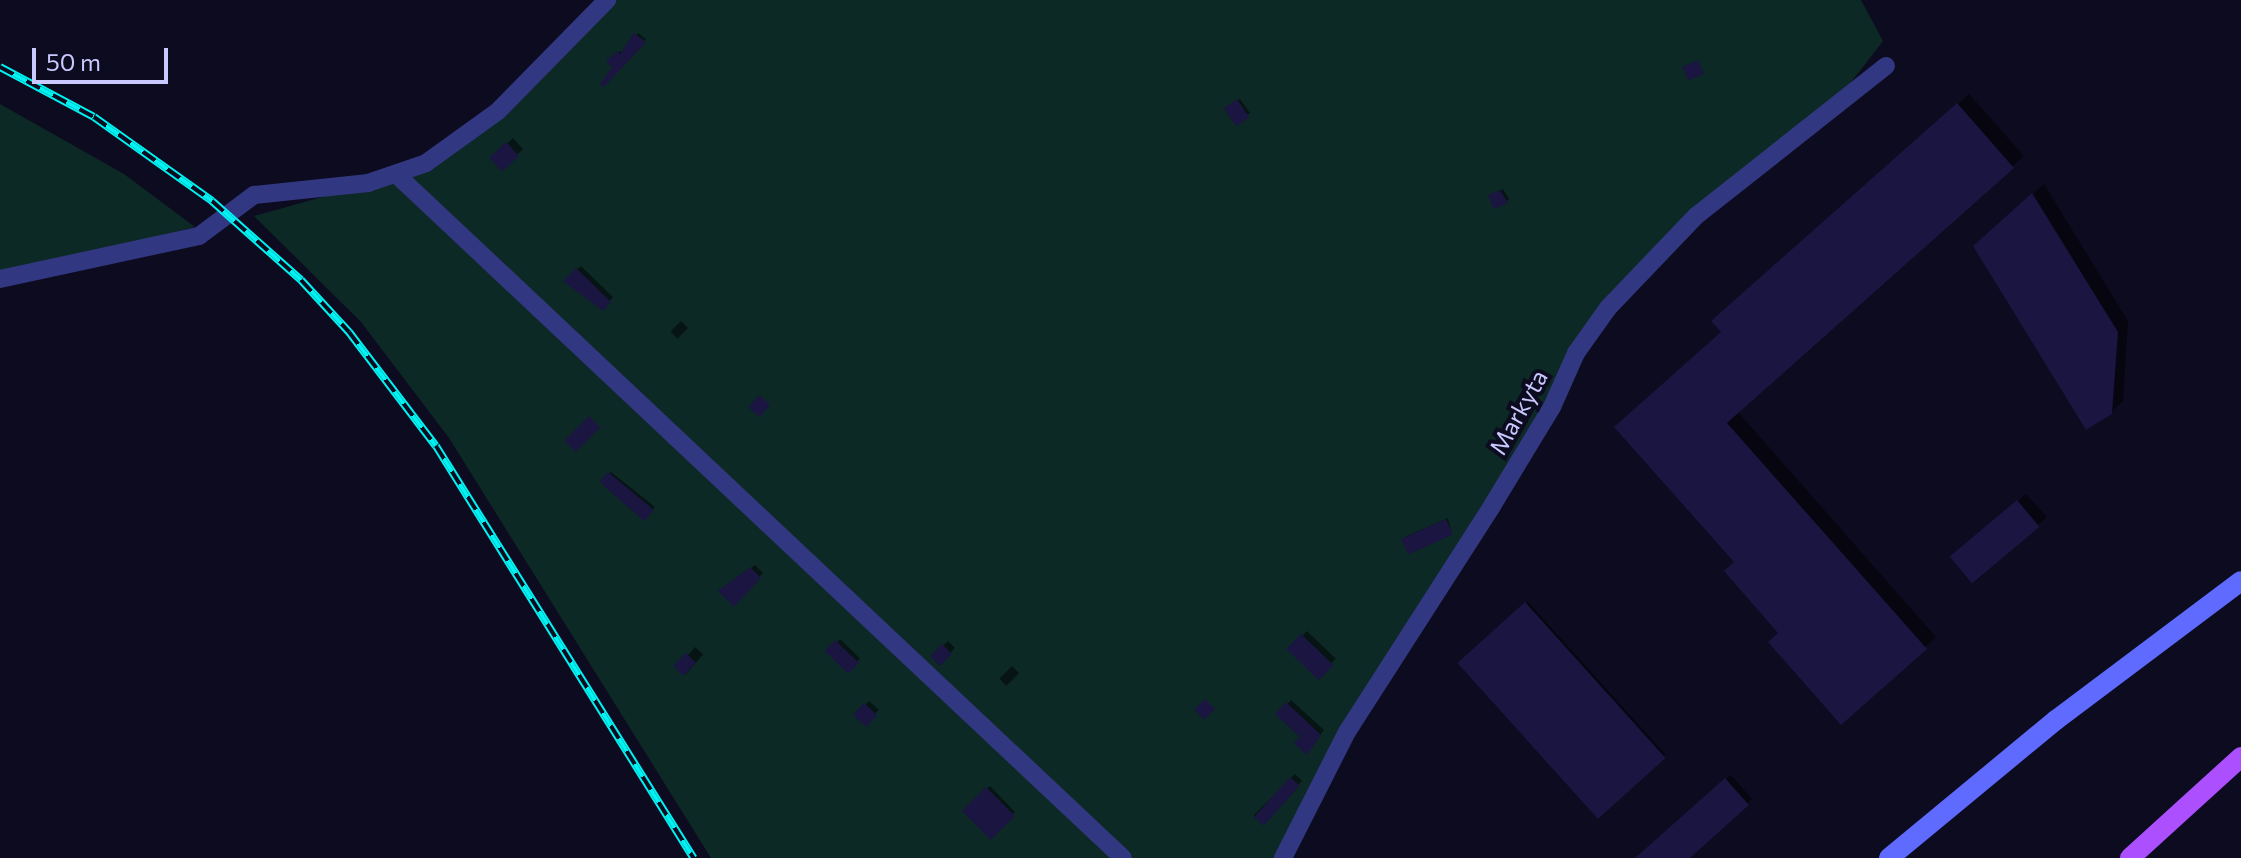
<!DOCTYPE html>
<html>
<head>
<meta charset="utf-8">
<style>
  body { margin:0 }
  #map { position:relative; width:2241px; height:858px; overflow:hidden; background:#0c0b1f; font-family:Commissioner,sans-serif }
  div>[style] { position:absolute }
  .green>* { inset:0; background:#0d2925 }
  .shadow>* { inset:0; background:#0007; transform-origin:0 0 }
  .building>* { inset:0; background:#1a1541; transform-origin:0 0 }
  .minor>* { height:18px; margin:-9px; padding:0 9px; transform-origin:9px; border-radius:9px; background:#323781 }
  .secondary>* { height:20px; margin:-10px; padding:0 10px; transform-origin:10px; border-radius:10px; background:#5f6bff }
  .primary>* { height:20px; margin:-10px; padding:0 10px; transform-origin:10px; border-radius:10px; background:#ac4fff }
  .rail>* { height:8px; margin-top:-4px; transform-origin:0; background:repeating-linear-gradient(90deg,#0c0b1f 0 15px,#00f3f3 0 30px); box-sizing:border-box; border-block:2px solid #00f3f3 }
  span { translate:-50% -50%; white-space:nowrap; text-align:center; line-height:1.15; -webkit-text-stroke:8px #0c0b1f; paint-order:stroke }
  .street-label { font-size:24px; color:#c9c8ff }
  .scale { position:absolute; left:32px; top:48px; width:136px; height:36px; box-sizing:border-box; border:4px solid #c9c8ff; border-top:0; padding-left:10px; font-size:24px; line-height:28px; white-space:nowrap; color:#c9c8ff; -webkit-text-stroke:6px #0c0b1f; paint-order:stroke }
</style>
</head>
<body>
<div id="map">
  <div class="green">
    <div style="clip-path:polygon(607px 0,1861px 0,1883px 41px,1825px 116px,1630px 282px,1347px 732px,1283px 858px,711px 858px,449px 438px,361px 322px,254px 216px,398px 176px,498px 111px)"></div>
    <div style="clip-path:polygon(0 104px,124px 174px,195px 227px,0 274px)"></div>
  </div>
  <div class="shadow">
    <div style="clip-path:polygon(638px 33px,646px 39px,604px 84px,614px 67px,609px 61px,620px 51px,623px 54px)"></div>
    <div style="clip-path:polygon(1969px 94px,2024px 156px,1737px 411px,1936px 637px,1925px 647px,1780px 632px,1736px 562px,1617px 427px,1723px 332px,1724px 311px)"></div>
    <div style="clip-path:polygon(1240px 99px,1250px 113px,1248px 115px,1228px 106px)"></div>
    <div style="left:513px;top:138px;width:15px;height:29px;rotate:48deg"></div>
    <div style="clip-path:polygon(2044px 184px,2128px 321px,2123px 401px,2111px 412px,1987px 236px)"></div>
    <div style="clip-path:polygon(1503px 189px,1509px 199px,1507px 201px,1492px 194px)"></div>
    <div style="clip-path:polygon(581px 266px,613px 297px,603px 308px,566px 281px)"></div>
    <div style="left:681px;top:321px;width:10px;height:15px;rotate:45deg"></div>
    <div style="clip-path:polygon(611px 472px,655px 507px,644px 518px,603px 481px)"></div>
    <div style="clip-path:polygon(2026px 494px,2047px 517px,1975px 582px,1962px 550px)"></div>
    <div style="clip-path:polygon(1448px 518px,1452px 534px,1405px 537px)"></div>
    <div style="clip-path:polygon(755px 565px,763px 573px,734px 604px,720px 591px)"></div>
    <div style="left:1528px;top:602px;width:205px;height:91px;rotate:48deg"></div>
    <div style="left:1307px;top:631px;width:40px;height:25px;rotate:44deg"></div>
    <div style="left:840px;top:639px;width:28px;height:17px;rotate:44deg"></div>
    <div style="left:948px;top:641px;width:10px;height:22px;rotate:45deg"></div>
    <div style="left:695px;top:647px;width:11px;height:27px;rotate:41deg"></div>
    <div style="left:1012px;top:666px;width:10px;height:18px;rotate:45deg"></div>
    <div style="clip-path:polygon(1291px 700px,1324px 730px,1307px 752px,1303px 737px,1278px 714px)"></div>
    <div style="left:869px;top:701px;width:13px;height:18px;rotate:42deg"></div>
    <div style="left:1295px;top:774px;width:10px;height:58px;rotate:45deg"></div>
    <div style="clip-path:polygon(1731px 775px,1752px 799px,1686px 858px,1638px 858px)"></div>
    <div style="left:990px;top:786px;width:36px;height:35px;rotate:46deg"></div>
  </div>
  <div class="building">
    <div style="clip-path:polygon(634px 33px,646px 42px,604px 87px,600px 84px,612px 67px,606px 61px,617px 51px,620px 54px)"></div>
    <div style="left:1698px;top:60px;width:15px;height:17px;rotate:67deg"></div>
    <div style="left:1237px;top:99px;width:22px;height:16px;rotate:56deg"></div>
    <div style="clip-path:polygon(1957px 103px,2014px 168px,1727px 423px,1927px 649px,1841px 725px,1768px 642px,1778px 633px,1724px 571px,1734px 562px,1614px 427px,1721px 332px,1711px 321px)"></div>
    <div style="left:506px;top:142px;width:19px;height:23px;rotate:47deg"></div>
    <div style="clip-path:polygon(1500px 190px,1508px 203px,1494px 209px,1488px 195px)"></div>
    <div style="clip-path:polygon(2032px 193px,2118px 332px,2112px 414px,2086px 430px,1973px 246px)"></div>
    <div style="clip-path:polygon(576px 268px,611px 302px,603px 311px,563px 281px)"></div>
    <div style="left:759px;top:395px;width:15px;height:16px;rotate:42deg"></div>
    <div style="left:589px;top:416px;width:16px;height:35px;rotate:45deg"></div>
    <div style="clip-path:polygon(608px 472px,654px 510px,644px 521px,604px 486px,600px 481px)"></div>
    <div style="left:2017px;top:500px;width:35px;height:88px;rotate:50deg"></div>
    <div style="left:1446px;top:519px;width:17px;height:49px;rotate:66deg"></div>
    <div style="clip-path:polygon(750px 567px,761px 578px,734px 607px,718px 591px)"></div>
    <div style="left:1525px;top:602px;width:210px;height:91px;rotate:48deg"></div>
    <div style="left:1301px;top:634px;width:45px;height:21px;rotate:44deg"></div>
    <div style="left:835px;top:640px;width:33px;height:15px;rotate:44deg"></div>
    <div style="left:942px;top:644px;width:14px;height:17px;rotate:45deg"></div>
    <div style="left:686px;top:653px;width:14px;height:18px;rotate:45deg"></div>
    <div style="left:1205px;top:699px;width:14px;height:15px;rotate:45deg"></div>
    <div style="clip-path:polygon(1286px 702px,1321px 735px,1307px 755px,1294px 743px,1300px 737px,1275px 714px)"></div>
    <div style="left:864px;top:703px;width:18px;height:16px;rotate:43deg"></div>
    <div style="left:1290px;top:777px;width:13px;height:54px;rotate:42deg"></div>
    <div style="clip-path:polygon(1725px 778px,1749px 805px,1690px 858px,1635px 858px)"></div>
    <div style="left:986px;top:787px;width:41px;height:34px;rotate:45deg"></div>
  </div>
  <div class="minor">
    <div style="left:398px;top:176px;width:995px;rotate:43.25deg"></div>
    <div style="left:0;top:279px;width:204px;rotate:-12.2deg"></div>
    <div style="left:199px;top:236px;width:69px;rotate:-36.7deg"></div>
    <div style="left:254px;top:195px;width:115px;rotate:-6deg"></div>
    <div style="left:368px;top:183px;width:61px;rotate:-19deg"></div>
    <div style="left:426px;top:163px;width:89px;rotate:-35.8deg"></div>
    <div style="left:498px;top:111px;width:156px;rotate:-45.5deg"></div>
    <div style="left:1283px;top:858px;width:141px;rotate:-63.1deg"></div>
    <div style="left:1347px;top:732px;width:269px;rotate:-57.3deg"></div>
    <div style="left:1492px;top:506px;width:116px;rotate:-58.8deg"></div>
    <div style="left:1552px;top:407px;width:59px;rotate:-66deg"></div>
    <div style="left:1576px;top:353px;width:55px;rotate:-54.6deg"></div>
    <div style="left:1608px;top:308px;width:127px;rotate:-46.3deg"></div>
    <div style="left:1696px;top:216px;width:242px;rotate:-38.3deg"></div>
  </div>
  <div class="secondary">
    <div style="left:1889px;top:858px;width:217px;rotate:-39.6deg"></div>
    <div style="left:2056px;top:720px;width:231px;rotate:-36.9deg"></div>
  </div>
  <div class="primary">
    <div style="left:2130px;top:858px;width:150px;rotate:-42.3deg"></div>
  </div>
  <div class="rail">
    <div style="left:0;top:67px;width:106px;rotate:28deg"></div>
    <div style="left:94px;top:117px;width:145px;rotate:35.4deg"></div>
    <div style="left:212px;top:201px;width:119px;rotate:41.6deg"></div>
    <div style="left:301px;top:280px;width:71px;rotate:47.3deg"></div>
    <div style="left:349px;top:332px;width:143px;rotate:52.7deg"></div>
    <div style="left:436px;top:446px;width:486px;rotate:58deg"></div>
  </div>
  <div class="street-label">
    <span style="left:1518px;top:412px;rotate:-61deg">Markyta</span>
  </div>
  <div class="scale">50 m</div>
</div>
</body>
</html>
